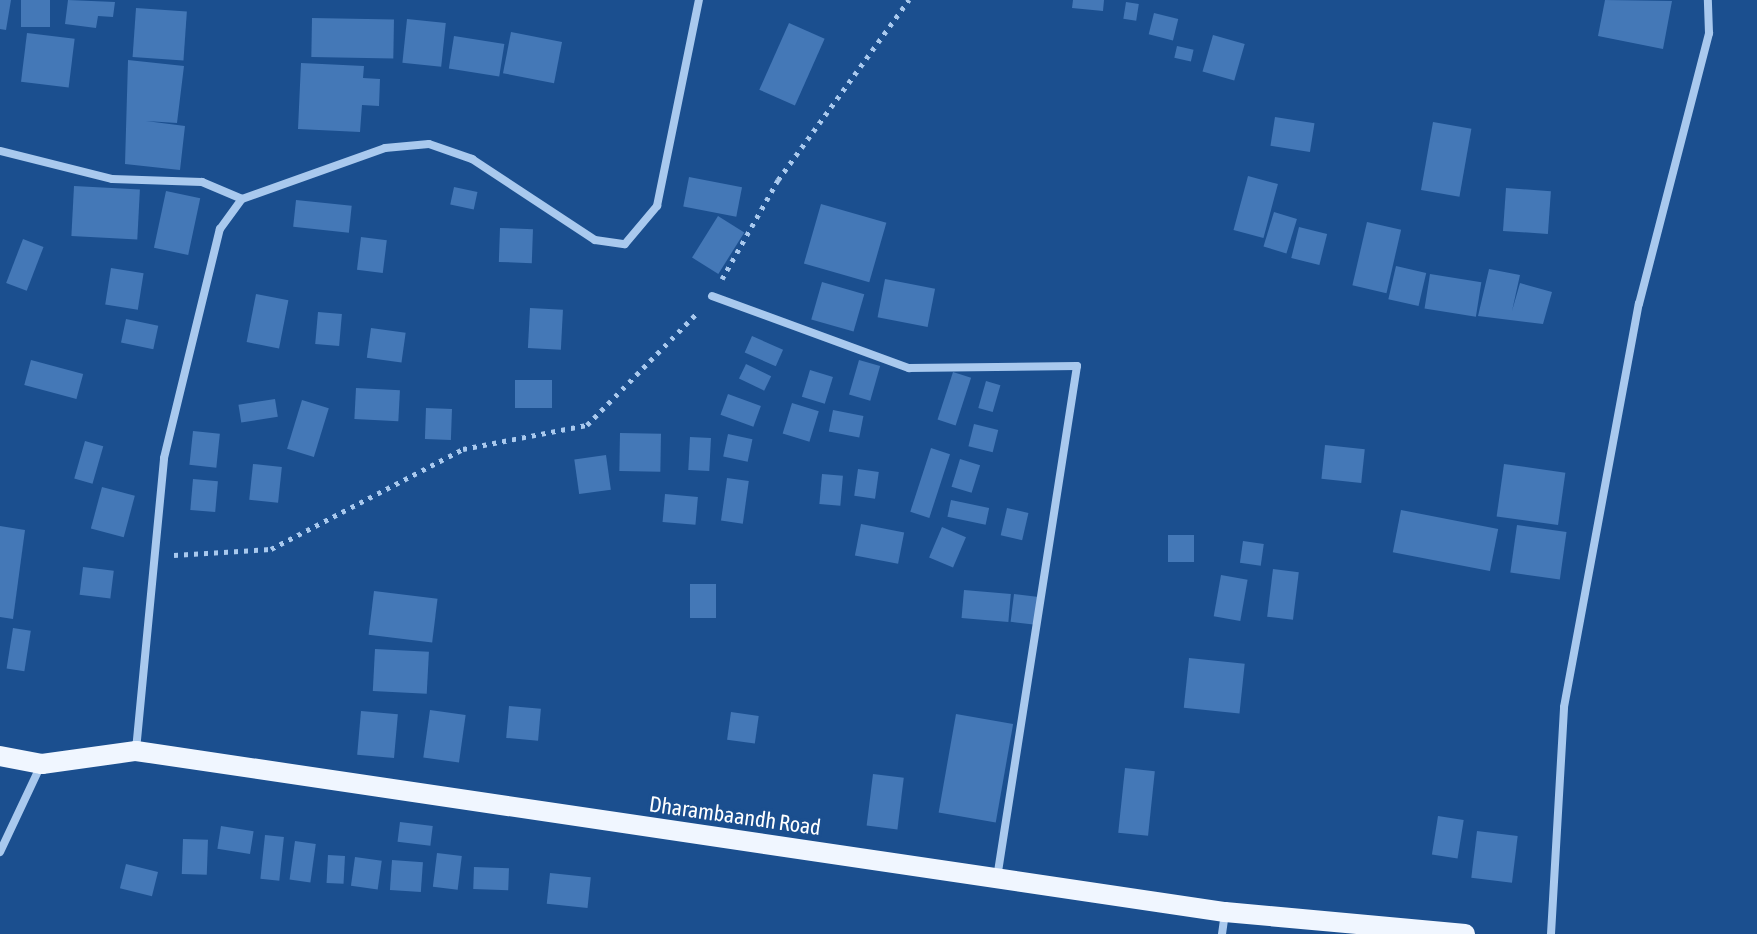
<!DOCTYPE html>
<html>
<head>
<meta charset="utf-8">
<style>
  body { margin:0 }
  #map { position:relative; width:1757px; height:934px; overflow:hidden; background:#1b4f8f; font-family:"Asap Condensed",sans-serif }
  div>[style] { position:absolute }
  .building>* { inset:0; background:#4478b7; transform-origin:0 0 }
  .path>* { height:5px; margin-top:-2.5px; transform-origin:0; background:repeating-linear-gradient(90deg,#a9c9ee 0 4px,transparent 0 10px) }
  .minor>* { height:8px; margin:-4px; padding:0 4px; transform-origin:4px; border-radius:4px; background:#a9c9ee }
  .primary>* { height:20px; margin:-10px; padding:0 10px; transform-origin:10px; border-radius:10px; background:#f0f6ff }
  span { translate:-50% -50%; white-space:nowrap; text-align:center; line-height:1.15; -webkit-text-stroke:7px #1b4f8f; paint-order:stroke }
  .street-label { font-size:22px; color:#fff }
</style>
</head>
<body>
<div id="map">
  <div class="building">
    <div style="clip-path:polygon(0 0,11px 0,6px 30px,0 29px)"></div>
    <div style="left:21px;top:0;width:29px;height:27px"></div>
    <div style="clip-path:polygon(68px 0,115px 2px,113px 17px,98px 16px,96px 28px,65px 24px)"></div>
    <div style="clip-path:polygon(1073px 0,1104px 0,1103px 11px,1072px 8px)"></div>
    <div style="clip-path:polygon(1605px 0,1672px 1px,1663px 49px,1598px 36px)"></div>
    <div style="left:1126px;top:2px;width:13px;height:17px;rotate:9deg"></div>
    <div style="left:136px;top:8px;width:51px;height:49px;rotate:4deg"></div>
    <div style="left:1154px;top:13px;width:25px;height:22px;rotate:14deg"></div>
    <div style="left:312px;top:18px;width:82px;height:39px;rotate:1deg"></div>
    <div style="left:407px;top:19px;width:39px;height:44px;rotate:6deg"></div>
    <div style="left:789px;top:23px;width:39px;height:73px;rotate:24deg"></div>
    <div style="left:511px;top:32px;width:52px;height:42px;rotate:11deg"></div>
    <div style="left:27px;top:33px;width:48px;height:49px;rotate:7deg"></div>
    <div style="left:1213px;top:35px;width:33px;height:38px;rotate:16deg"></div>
    <div style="left:454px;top:36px;width:51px;height:33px;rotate:9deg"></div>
    <div style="left:1177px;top:46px;width:17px;height:12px;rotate:13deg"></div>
    <div style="clip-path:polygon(128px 60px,184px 66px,177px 123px,146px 121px,185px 126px,180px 170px,125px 164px)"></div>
    <div style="clip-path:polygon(301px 63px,364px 66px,363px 78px,380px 79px,379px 106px,362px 105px,360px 132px,298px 129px)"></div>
    <div style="left:1275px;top:117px;width:40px;height:29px;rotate:9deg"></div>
    <div style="left:1433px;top:122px;width:39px;height:69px;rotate:10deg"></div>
    <div style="left:1248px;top:176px;width:31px;height:56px;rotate:15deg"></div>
    <div style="left:689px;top:177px;width:54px;height:30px;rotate:11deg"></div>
    <div style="left:74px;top:186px;width:66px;height:50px;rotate:3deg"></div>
    <div style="left:454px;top:187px;width:24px;height:18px;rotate:12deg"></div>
    <div style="left:1506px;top:188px;width:45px;height:43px;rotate:4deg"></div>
    <div style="left:166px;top:191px;width:35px;height:58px;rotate:12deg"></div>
    <div style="left:296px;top:200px;width:56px;height:27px;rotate:6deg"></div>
    <div style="left:821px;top:204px;width:68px;height:62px;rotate:16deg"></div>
    <div style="left:1274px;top:212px;width:24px;height:36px;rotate:17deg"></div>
    <div style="left:718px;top:216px;width:31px;height:49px;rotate:32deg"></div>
    <div style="left:1367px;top:222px;width:35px;height:65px;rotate:13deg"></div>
    <div style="left:1299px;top:227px;width:29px;height:32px;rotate:14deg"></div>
    <div style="left:500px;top:228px;width:33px;height:34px;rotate:2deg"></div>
    <div style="left:361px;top:237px;width:26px;height:33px;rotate:7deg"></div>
    <div style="left:23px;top:239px;width:22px;height:47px;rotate:21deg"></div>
    <div style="left:1396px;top:266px;width:31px;height:34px;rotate:13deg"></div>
    <div style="left:111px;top:268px;width:33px;height:37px;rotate:9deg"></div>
    <div style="clip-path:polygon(1489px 269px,1520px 275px,1512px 311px,1520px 283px,1552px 292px,1543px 324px,1478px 316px)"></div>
    <div style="left:1430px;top:274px;width:52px;height:35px;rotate:9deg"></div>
    <div style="left:885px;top:279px;width:51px;height:39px;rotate:11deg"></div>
    <div style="left:822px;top:282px;width:44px;height:39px;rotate:16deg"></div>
    <div style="left:256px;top:294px;width:33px;height:49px;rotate:11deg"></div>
    <div style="left:530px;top:308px;width:33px;height:40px;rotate:3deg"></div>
    <div style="left:318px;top:312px;width:24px;height:32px;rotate:5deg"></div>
    <div style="left:126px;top:319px;width:33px;height:24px;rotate:12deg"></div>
    <div style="left:371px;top:328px;width:35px;height:30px;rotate:8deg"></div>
    <div style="left:752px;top:336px;width:34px;height:18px;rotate:24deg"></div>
    <div style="left:31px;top:360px;width:54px;height:26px;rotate:15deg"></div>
    <div style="left:859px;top:360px;width:22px;height:36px;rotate:16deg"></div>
    <div style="left:746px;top:364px;width:28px;height:16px;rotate:26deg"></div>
    <div style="left:810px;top:370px;width:24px;height:28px;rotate:17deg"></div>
    <div style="left:953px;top:372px;width:19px;height:50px;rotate:18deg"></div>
    <div style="left:515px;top:380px;width:37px;height:28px"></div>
    <div style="left:986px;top:381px;width:15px;height:28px;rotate:16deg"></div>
    <div style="left:356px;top:388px;width:44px;height:31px;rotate:3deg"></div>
    <div style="left:728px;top:394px;width:35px;height:22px;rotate:20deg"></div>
    <div style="left:275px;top:399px;width:18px;height:37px;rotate:81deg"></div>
    <div style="left:302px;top:400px;width:28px;height:51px;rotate:17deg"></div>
    <div style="left:792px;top:403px;width:28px;height:32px;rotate:17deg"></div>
    <div style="left:426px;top:408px;width:26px;height:31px;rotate:2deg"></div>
    <div style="left:833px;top:410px;width:31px;height:22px;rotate:11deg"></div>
    <div style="left:974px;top:424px;width:25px;height:23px;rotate:14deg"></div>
    <div style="left:193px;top:431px;width:27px;height:34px;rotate:6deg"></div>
    <div style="left:620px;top:433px;width:41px;height:38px;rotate:1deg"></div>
    <div style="left:728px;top:434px;width:25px;height:23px;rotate:12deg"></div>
    <div style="left:690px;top:437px;width:21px;height:33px;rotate:3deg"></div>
    <div style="left:85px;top:441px;width:19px;height:39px;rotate:16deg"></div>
    <div style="left:1325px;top:445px;width:40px;height:34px;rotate:6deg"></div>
    <div style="left:931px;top:448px;width:20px;height:67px;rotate:18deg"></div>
    <div style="left:606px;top:455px;width:35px;height:32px;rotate:82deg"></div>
    <div style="left:960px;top:459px;width:21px;height:29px;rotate:17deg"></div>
    <div style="left:253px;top:464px;width:29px;height:36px;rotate:6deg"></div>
    <div style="left:1504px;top:464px;width:62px;height:53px;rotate:8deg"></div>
    <div style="left:858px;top:469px;width:21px;height:27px;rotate:8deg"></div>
    <div style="left:822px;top:474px;width:21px;height:30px;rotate:5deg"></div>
    <div style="left:727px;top:478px;width:22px;height:43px;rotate:8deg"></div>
    <div style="left:193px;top:479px;width:25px;height:31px;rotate:5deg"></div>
    <div style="left:102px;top:487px;width:34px;height:43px;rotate:15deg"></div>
    <div style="left:665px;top:494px;width:33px;height:28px;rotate:5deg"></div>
    <div style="left:951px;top:500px;width:39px;height:17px;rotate:12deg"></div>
    <div style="left:1007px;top:508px;width:22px;height:28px;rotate:13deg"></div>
    <div style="left:1401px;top:510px;width:99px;height:43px;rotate:11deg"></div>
    <div style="left:861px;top:524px;width:44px;height:32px;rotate:11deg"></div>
    <div style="left:1517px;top:525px;width:50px;height:48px;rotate:8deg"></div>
    <div style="clip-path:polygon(0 526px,25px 530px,13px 619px,0 617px)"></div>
    <div style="left:942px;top:527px;width:26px;height:33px;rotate:23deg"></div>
    <div style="left:1168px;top:535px;width:26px;height:27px"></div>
    <div style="left:1243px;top:541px;width:21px;height:22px;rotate:8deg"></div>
    <div style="left:83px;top:567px;width:31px;height:28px;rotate:7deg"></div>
    <div style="left:1273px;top:569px;width:26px;height:48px;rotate:7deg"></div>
    <div style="left:1221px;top:575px;width:27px;height:42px;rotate:10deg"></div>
    <div style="left:690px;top:584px;width:26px;height:34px"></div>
    <div style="left:964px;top:590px;width:47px;height:28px;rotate:5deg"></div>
    <div style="left:374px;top:591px;width:64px;height:44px;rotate:7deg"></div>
    <div style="left:1014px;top:594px;width:25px;height:28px;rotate:7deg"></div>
    <div style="left:13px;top:628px;width:18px;height:41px;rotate:9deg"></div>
    <div style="left:375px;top:649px;width:54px;height:42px;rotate:3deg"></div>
    <div style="left:1189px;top:658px;width:56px;height:50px;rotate:6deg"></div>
    <div style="left:509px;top:706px;width:32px;height:32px;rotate:5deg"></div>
    <div style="left:430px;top:710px;width:36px;height:48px;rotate:8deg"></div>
    <div style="left:361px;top:711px;width:37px;height:44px;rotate:5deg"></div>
    <div style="left:731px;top:712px;width:28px;height:28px;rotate:8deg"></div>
    <div style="left:956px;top:714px;width:58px;height:100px;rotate:10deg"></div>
    <div style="left:1125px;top:768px;width:30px;height:65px;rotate:6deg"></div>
    <div style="left:873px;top:774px;width:31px;height:52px;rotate:7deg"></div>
    <div style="left:1438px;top:816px;width:26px;height:39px;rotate:9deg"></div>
    <div style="left:400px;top:822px;width:33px;height:20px;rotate:7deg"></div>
    <div style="left:221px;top:826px;width:33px;height:23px;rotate:9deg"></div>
    <div style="left:1477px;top:831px;width:41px;height:47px;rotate:7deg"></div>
    <div style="left:265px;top:835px;width:19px;height:44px;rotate:6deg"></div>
    <div style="left:183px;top:839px;width:25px;height:35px;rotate:2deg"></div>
    <div style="left:295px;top:841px;width:21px;height:39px;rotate:8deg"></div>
    <div style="left:437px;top:853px;width:25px;height:34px;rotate:7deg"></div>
    <div style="left:328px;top:855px;width:17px;height:28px;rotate:3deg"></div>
    <div style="left:355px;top:857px;width:27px;height:29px;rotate:8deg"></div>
    <div style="left:392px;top:860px;width:31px;height:30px;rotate:4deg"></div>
    <div style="left:126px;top:864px;width:33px;height:25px;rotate:14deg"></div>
    <div style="left:474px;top:867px;width:35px;height:22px;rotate:2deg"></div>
    <div style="left:550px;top:873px;width:41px;height:31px;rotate:6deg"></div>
  </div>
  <div class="path">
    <div style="left:722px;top:279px;width:114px;rotate:-60.5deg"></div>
    <div style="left:778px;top:180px;width:223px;rotate:-54deg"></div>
    <div style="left:174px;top:555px;width:97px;rotate:-3.5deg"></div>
    <div style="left:271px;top:549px;width:216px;rotate:-27.5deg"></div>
    <div style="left:463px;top:449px;width:126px;rotate:-11deg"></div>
    <div style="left:587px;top:425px;width:157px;rotate:-45.5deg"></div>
  </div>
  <div class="minor">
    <div style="left:0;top:151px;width:115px;rotate:14deg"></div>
    <div style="left:112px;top:179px;width:90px;rotate:1.9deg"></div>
    <div style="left:202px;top:182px;width:43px;rotate:23deg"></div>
    <div style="left:712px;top:296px;width:210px;rotate:20.1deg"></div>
    <div style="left:909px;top:368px;width:168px;rotate:-0.7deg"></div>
    <div style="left:1077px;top:366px;width:518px;rotate:98.88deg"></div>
    <div style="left:136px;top:750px;width:293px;rotate:-84.5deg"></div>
    <div style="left:164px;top:458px;width:236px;rotate:-76.3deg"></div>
    <div style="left:220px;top:229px;width:37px;rotate:-54deg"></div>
    <div style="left:242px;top:199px;width:152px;rotate:-19.6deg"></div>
    <div style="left:385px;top:148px;width:44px;rotate:-5.2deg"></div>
    <div style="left:429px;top:144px;width:46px;rotate:19.2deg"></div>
    <div style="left:472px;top:159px;width:147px;rotate:33.4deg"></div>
    <div style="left:595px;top:240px;width:30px;rotate:8deg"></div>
    <div style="left:625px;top:244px;width:50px;rotate:-49.9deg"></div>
    <div style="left:657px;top:206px;width:210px;rotate:-78.5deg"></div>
    <div style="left:0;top:852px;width:96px;rotate:-64.8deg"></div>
    <div style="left:1222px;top:934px;width:22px;rotate:-82deg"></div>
    <div style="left:1551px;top:934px;width:227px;rotate:-86.7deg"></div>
    <div style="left:1564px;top:707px;width:410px;rotate:-79.5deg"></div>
    <div style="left:1639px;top:304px;width:280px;rotate:-75.5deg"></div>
    <div style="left:1709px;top:33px;width:33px;rotate:-92deg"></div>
  </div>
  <div class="primary">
    <div style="left:0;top:756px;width:43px;rotate:10.8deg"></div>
    <div style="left:42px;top:764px;width:95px;rotate:-7.9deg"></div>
    <div style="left:136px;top:751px;width:1101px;rotate:8.41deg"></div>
    <div style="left:1225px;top:912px;width:241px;rotate:5.2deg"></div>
  </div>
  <div class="street-label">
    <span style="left:735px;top:816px;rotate:8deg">Dharambaandh Road</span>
  </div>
</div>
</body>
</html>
